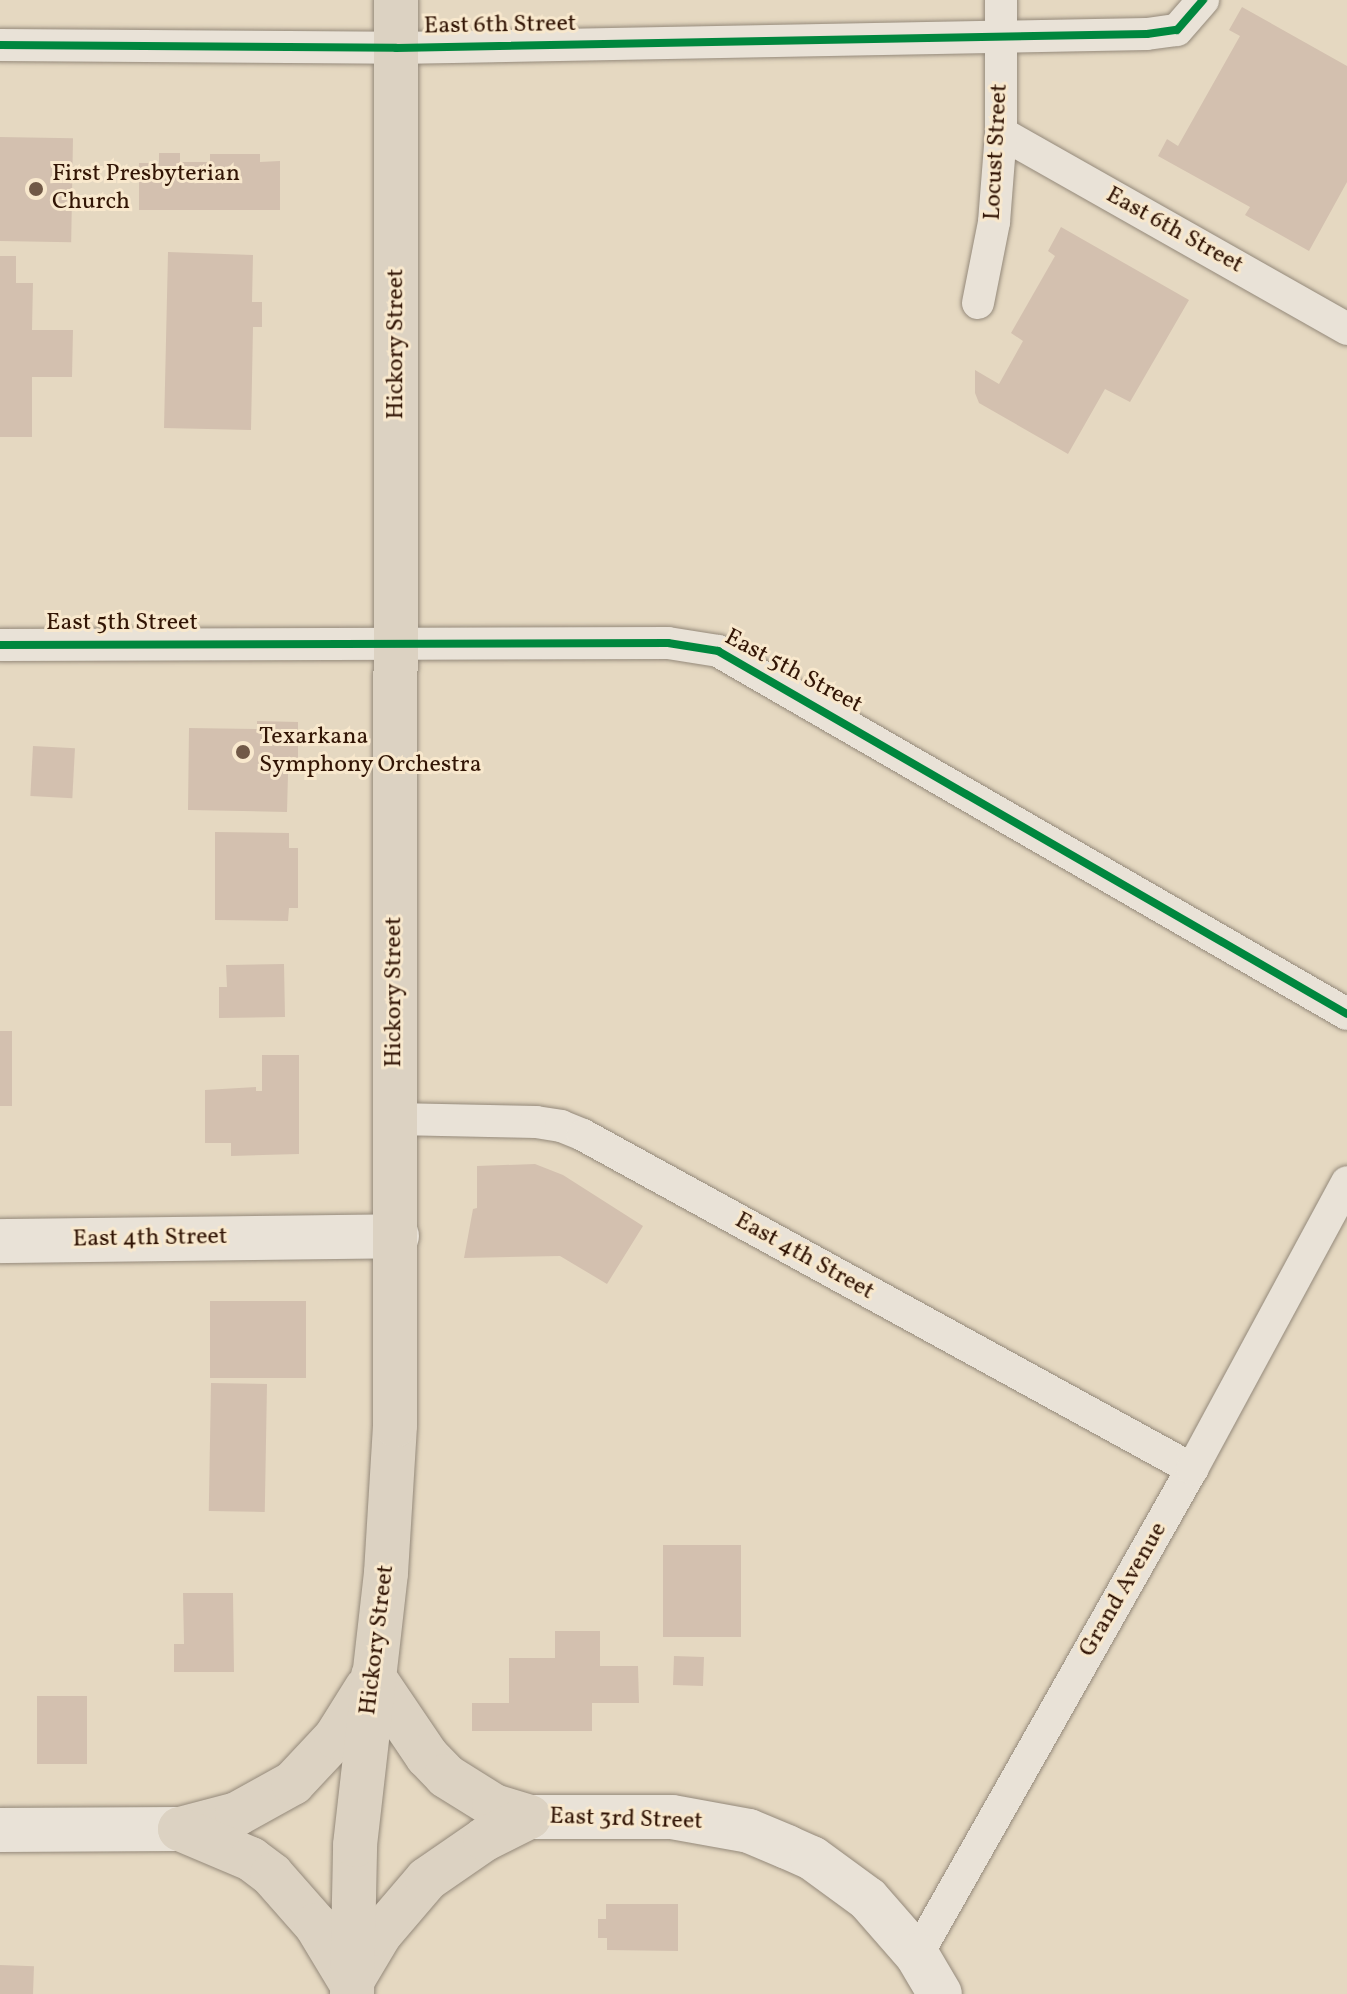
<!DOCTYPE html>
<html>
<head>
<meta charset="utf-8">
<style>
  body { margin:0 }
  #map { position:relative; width:1347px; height:1994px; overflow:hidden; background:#e5d8c1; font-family:Vollkorn,serif }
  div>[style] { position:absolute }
  .building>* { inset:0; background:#d3c0af; transform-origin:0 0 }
  .roads { filter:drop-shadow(0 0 2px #94897a) drop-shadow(0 0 2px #94897a) }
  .street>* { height:32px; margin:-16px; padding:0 16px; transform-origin:16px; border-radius:16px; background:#e9e2d7 }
  .secondary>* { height:44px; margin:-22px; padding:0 22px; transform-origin:22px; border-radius:22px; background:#e9e2d7 }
  .primary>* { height:44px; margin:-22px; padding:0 22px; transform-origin:22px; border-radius:22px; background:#dcd2c2 }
  .cycleway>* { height:8px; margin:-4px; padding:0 4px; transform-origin:4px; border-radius:4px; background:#00873e }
  .dots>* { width:22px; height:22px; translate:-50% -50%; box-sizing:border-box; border:4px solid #f8e8cd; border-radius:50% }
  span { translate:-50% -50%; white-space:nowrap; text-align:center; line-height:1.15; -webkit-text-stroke:6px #f8e8cd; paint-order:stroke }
  .street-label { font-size:24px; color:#321505 }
  .poi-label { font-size:24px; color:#321505 }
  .left { translate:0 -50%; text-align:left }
</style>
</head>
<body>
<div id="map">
  <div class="building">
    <div style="clip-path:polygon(1242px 7px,1347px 66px,1347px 182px,1309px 251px,1245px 215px,1250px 207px,1158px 156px,1167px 139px,1178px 146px,1240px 36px,1229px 30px)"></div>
    <div style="left:0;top:137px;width:73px;height:104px;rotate:1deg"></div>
    <div style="clip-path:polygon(159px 153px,180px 153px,180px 162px,210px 162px,210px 154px,260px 154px,260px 162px,280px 161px,280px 210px,139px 210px,139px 163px,159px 163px)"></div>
    <div style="clip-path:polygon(1061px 227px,1189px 300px,1130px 402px,1105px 389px,1068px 454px,979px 403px,975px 393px,975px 370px,999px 384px,1023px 341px,1011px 333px,1055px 256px,1048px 251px)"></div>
    <div style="clip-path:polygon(168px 252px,253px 255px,252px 302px,262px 302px,262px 327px,253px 327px,251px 430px,164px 428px)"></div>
    <div style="clip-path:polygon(0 256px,16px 256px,16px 283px,33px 283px,32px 330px,73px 330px,72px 377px,32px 377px,32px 437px,0 437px)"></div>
    <div style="clip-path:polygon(257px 721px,298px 722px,298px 774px,288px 774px,287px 812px,188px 810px,189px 728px,257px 729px)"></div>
    <div style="left:33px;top:746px;width:42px;height:50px;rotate:3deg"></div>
    <div style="clip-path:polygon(215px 832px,289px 833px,289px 848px,298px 848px,298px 908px,289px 908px,288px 921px,215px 920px)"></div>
    <div style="clip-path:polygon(284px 964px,285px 1017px,219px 1018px,219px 987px,227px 987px,226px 965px)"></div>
    <div style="left:0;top:1031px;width:12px;height:75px"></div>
    <div style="clip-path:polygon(262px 1055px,299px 1055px,299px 1154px,231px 1156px,231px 1143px,205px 1143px,205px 1090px,256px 1087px,256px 1091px,262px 1091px)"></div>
    <div style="clip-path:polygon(535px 1164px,563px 1175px,643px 1226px,607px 1284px,560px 1256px,464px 1258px,473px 1209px,477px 1208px,477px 1166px)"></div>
    <div style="left:210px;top:1301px;width:96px;height:77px"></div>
    <div style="left:211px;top:1383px;width:56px;height:128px;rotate:1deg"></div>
    <div style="left:663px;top:1545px;width:78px;height:92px"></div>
    <div style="clip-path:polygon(183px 1593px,233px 1593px,234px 1672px,174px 1672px,174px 1644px,184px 1644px)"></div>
    <div style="clip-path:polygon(555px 1631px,600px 1631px,600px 1666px,638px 1666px,639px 1703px,592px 1703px,592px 1731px,472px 1731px,472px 1703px,509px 1703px,509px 1658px,555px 1658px)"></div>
    <div style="left:674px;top:1656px;width:30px;height:29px;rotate:2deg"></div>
    <div style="left:37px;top:1696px;width:50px;height:68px"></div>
    <div style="clip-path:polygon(606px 1904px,678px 1904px,678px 1951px,607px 1950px,607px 1938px,598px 1938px,598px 1919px,606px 1919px)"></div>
    <div style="left:0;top:1965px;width:34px;height:29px;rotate:2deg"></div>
  </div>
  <div class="roads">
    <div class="street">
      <div style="left:0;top:45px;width:396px;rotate:0.4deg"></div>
      <div style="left:396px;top:48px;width:751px;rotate:-1.07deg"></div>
      <div style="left:1147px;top:34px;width:30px;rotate:-8deg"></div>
      <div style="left:1177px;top:30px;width:40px;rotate:-49deg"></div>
      <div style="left:1001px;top:133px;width:398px;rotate:29.5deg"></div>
      <div style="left:978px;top:303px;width:83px;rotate:-78.8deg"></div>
      <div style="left:994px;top:222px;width:89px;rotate:-85.5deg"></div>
      <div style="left:1001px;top:133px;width:133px;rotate:-90deg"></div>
      <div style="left:0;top:645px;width:668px;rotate:-0.17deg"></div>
      <div style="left:668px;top:643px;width:51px;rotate:9.1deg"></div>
      <div style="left:718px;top:651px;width:726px;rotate:29.99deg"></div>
      <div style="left:395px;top:1119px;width:141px;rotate:1.2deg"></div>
      <div style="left:536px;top:1122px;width:25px;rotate:9deg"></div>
      <div style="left:561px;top:1126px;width:24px;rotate:22deg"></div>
      <div style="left:583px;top:1135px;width:695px;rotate:28.74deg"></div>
      <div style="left:917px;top:1955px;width:558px;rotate:-60.5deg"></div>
      <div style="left:1192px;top:1469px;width:326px;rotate:-61.6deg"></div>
    </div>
    <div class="secondary">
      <div style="left:0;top:1241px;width:397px;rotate:-0.7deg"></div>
      <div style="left:529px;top:1817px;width:143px"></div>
      <div style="left:672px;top:1817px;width:78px;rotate:10.3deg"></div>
      <div style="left:749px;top:1831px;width:41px;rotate:22.8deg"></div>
      <div style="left:787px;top:1847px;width:27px;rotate:24deg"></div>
      <div style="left:812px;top:1858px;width:69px;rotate:36.2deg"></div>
      <div style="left:868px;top:1899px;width:74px;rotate:48.8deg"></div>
      <div style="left:917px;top:1955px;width:45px;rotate:59.5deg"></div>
      <div style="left:0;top:1830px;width:180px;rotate:-0.3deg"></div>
    </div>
    <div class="primary">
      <div style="left:373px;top:1676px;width:97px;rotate:56deg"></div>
      <div style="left:427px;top:1756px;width:28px;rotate:46deg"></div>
      <div style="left:446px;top:1776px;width:57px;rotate:32deg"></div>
      <div style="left:494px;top:1806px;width:37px;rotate:17deg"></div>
      <div style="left:180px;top:1829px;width:59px;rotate:-14.7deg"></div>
      <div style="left:237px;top:1814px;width:64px;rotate:-29deg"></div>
      <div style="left:293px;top:1783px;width:63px;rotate:-46.9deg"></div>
      <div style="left:336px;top:1737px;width:57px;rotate:-58deg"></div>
      <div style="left:180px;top:1829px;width:77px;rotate:22.9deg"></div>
      <div style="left:251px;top:1859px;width:26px;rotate:37deg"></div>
      <div style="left:272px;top:1875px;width:67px;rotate:48.7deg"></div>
      <div style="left:316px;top:1925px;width:68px;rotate:58.9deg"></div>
      <div style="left:352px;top:1981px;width:55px;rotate:-59.2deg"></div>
      <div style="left:380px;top:1934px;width:72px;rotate:-49.5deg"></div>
      <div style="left:427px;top:1879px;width:70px;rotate:-34.6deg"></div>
      <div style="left:485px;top:1839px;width:49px;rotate:-26.6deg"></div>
      <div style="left:352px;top:1994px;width:149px;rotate:-88.8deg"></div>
      <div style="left:355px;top:1845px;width:274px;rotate:-83.5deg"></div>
      <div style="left:386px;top:1573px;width:148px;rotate:-86.5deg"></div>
      <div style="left:395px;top:1425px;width:1425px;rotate:-89.96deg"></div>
    </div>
  </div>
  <div class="cycleway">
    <div style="left:0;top:45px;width:396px;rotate:0.4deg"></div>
    <div style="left:396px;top:48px;width:751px;rotate:-1.07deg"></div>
    <div style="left:1147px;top:34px;width:30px;rotate:-8deg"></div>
    <div style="left:1177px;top:30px;width:40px;rotate:-49deg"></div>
    <div style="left:0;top:645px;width:668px;rotate:-0.17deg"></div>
    <div style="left:668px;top:643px;width:51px;rotate:9.1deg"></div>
    <div style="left:718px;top:651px;width:726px;rotate:29.99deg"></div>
  </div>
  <div class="dots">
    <div style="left:36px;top:189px;background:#715947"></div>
    <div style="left:243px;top:752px;background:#715947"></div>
  </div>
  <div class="street-label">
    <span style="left:500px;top:26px;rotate:-1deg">East 6th Street</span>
    <span style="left:997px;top:152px;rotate:-87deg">Locust Street</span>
    <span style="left:1174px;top:231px;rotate:29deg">East 6th Street</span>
    <span style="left:397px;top:344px;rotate:-90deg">Hickory Street</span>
    <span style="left:122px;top:624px">East 5th Street</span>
    <span style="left:793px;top:672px;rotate:28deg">East 5th Street</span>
    <span style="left:395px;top:992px;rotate:-90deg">Hickory Street</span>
    <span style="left:150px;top:1239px;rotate:-1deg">East 4th Street</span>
    <span style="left:804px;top:1257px;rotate:29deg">East 4th Street</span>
    <span style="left:1124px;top:1590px;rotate:-60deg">Grand Avenue</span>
    <span style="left:378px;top:1640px;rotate:-83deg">Hickory Street</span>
    <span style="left:626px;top:1820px;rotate:2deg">East 3rd Street</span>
  </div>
  <div class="poi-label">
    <span class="left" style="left:52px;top:189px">First Presbyterian<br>Church</span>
    <span class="left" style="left:259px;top:752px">Texarkana<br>Symphony Orchestra</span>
  </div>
</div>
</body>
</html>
